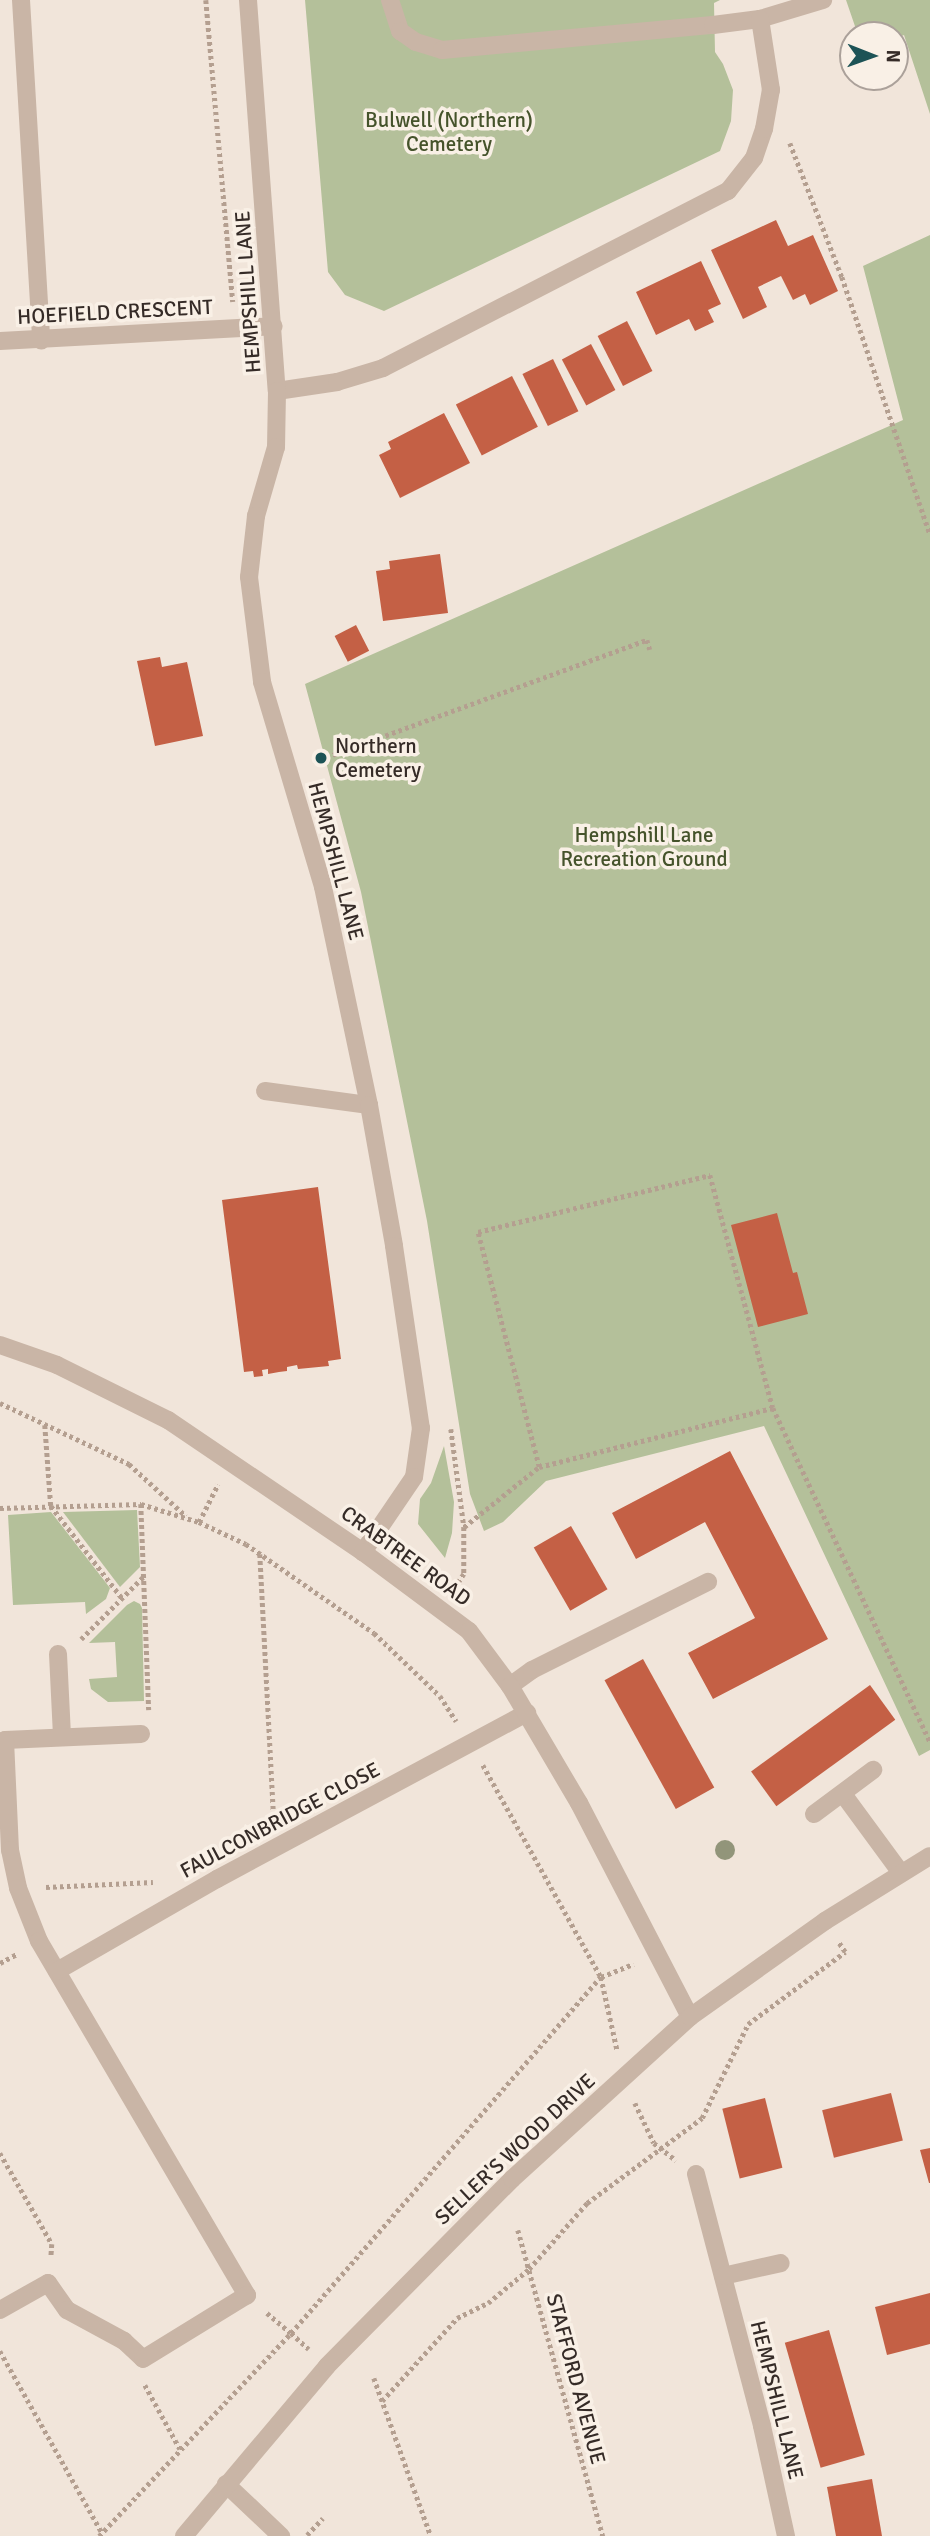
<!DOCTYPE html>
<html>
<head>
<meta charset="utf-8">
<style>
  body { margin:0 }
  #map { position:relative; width:930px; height:2536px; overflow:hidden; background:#f1e5da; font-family:Signika,sans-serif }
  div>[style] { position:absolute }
  .green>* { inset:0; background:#b4c09a }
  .building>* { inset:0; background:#c46045; transform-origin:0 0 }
  .path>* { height:4.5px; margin-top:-2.25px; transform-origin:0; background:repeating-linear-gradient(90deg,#b49f90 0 3.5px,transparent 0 7px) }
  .service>* { height:18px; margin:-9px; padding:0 9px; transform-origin:9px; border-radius:9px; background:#c9b5a6 }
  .minor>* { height:18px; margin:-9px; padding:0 9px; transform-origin:9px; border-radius:9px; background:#c9b5a6 }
  .tertiary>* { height:18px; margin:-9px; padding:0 9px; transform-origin:9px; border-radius:9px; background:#c9b5a6 }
  .trees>* { width:20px; height:20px; margin:-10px; border-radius:50%; background:#92957a }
  .dots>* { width:19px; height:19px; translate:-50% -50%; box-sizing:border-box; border:4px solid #f9f0e6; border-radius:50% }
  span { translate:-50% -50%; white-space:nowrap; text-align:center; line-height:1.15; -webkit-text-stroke:7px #f9f0e6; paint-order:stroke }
  .park-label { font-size:21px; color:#45532b }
  .street-label { font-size:21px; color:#352b27 }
  .poi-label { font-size:21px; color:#352b27 }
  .left { translate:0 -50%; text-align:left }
  .north { position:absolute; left:839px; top:21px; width:70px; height:70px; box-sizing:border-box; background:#f9f0e6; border:2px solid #aba19a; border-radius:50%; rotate:91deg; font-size:19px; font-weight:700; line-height:28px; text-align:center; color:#352b27 }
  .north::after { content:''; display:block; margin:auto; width:24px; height:32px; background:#1d5356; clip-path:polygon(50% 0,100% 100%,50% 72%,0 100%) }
</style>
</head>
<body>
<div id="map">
  <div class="green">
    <div style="clip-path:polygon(305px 0,720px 0,714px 3px,715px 52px,723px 64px,733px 90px,731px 121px,720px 151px,384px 311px,345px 295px,328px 272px)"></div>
    <div style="clip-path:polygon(846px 0,930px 0,930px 114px,904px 35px,895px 39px,895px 35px,858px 35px)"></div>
    <div style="clip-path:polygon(930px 235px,930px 1750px,919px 1756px,764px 1426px,546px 1481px,503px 1522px,484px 1531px,470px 1494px,427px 1221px,361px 892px,305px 684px,903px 420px,863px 266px)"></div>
    <div style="clip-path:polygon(444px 1446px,454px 1502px,452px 1533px,445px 1558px,418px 1524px,420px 1499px,431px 1483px)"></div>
    <div style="clip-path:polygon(137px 1510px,140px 1567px,120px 1587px,63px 1512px)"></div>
    <div style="clip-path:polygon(51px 1512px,110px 1588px,106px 1599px,86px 1614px,85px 1602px,13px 1605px,8px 1515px)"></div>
    <div style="clip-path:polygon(134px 1601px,140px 1604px,142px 1608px,144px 1701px,108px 1702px,91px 1689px,89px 1679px,117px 1677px,115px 1642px,89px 1643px,127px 1605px)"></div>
  </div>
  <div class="building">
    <div style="clip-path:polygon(776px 220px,788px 246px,813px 235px,838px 291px,810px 305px,805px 294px,793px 300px,781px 276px,758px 287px,767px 307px,743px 319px,711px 250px)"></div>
    <div style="clip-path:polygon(701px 261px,721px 304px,708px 310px,714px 322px,695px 331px,689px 319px,656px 335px,636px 292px)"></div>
    <div style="left:627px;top:321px;width:56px;height:33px;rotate:63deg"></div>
    <div style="left:591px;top:344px;width:52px;height:33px;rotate:62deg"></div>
    <div style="left:553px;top:359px;width:58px;height:34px;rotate:64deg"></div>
    <div style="left:512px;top:376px;width:57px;height:63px;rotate:63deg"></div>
    <div style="clip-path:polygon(444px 413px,470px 463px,400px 498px,379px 455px,391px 449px,388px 442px)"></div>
    <div style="clip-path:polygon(440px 554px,448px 613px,383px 621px,376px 571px,390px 569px,389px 561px)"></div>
    <div style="left:356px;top:625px;width:29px;height:24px;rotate:63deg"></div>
    <div style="clip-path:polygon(160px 657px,162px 667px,187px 662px,203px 736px,155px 746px,137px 661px)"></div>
    <div style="clip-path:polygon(318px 1187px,341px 1359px,328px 1361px,329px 1366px,298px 1369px,297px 1365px,287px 1367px,287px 1371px,279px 1372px,268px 1374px,268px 1369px,262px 1370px,263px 1376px,254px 1377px,253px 1371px,244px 1372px,222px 1200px)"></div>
    <div style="clip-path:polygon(777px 1213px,793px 1273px,797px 1272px,808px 1314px,758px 1327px,731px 1225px)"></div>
    <div style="clip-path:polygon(730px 1451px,828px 1639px,713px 1699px,688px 1653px,755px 1618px,705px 1522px,636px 1559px,612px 1513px)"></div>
    <div style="left:571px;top:1526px;width:73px;height:43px;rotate:60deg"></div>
    <div style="left:643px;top:1659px;width:147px;height:44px;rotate:61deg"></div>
    <div style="left:870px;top:1685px;width:43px;height:147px;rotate:54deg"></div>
    <div style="left:891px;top:2093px;width:49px;height:71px;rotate:76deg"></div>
    <div style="left:765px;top:2098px;width:72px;height:44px;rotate:76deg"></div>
    <div style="clip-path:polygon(930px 2148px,930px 2183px,929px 2183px,920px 2150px)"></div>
    <div style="clip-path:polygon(930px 2293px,930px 2344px,887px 2355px,875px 2307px)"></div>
    <div style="left:829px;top:2330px;width:130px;height:46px;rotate:74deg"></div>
    <div style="clip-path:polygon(872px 2479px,882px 2536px,836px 2536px,827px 2487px)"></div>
  </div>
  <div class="path">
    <div style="left:206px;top:0;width:303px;rotate:84.9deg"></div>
    <div style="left:790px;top:143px;width:144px;rotate:68.8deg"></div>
    <div style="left:842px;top:277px;width:272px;rotate:71.1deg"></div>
    <div style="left:313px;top:762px;width:356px;rotate:-20.1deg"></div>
    <div style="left:647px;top:640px;width:10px;rotate:73deg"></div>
    <div style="left:0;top:1403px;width:143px;rotate:25.3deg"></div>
    <div style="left:129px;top:1464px;width:77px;rotate:42.4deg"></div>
    <div style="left:45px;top:1425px;width:81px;rotate:85.8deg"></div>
    <div style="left:51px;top:1506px;width:116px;rotate:52.3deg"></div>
    <div style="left:451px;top:1429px;width:99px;rotate:82.4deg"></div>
    <div style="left:464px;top:1527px;width:47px;rotate:90deg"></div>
    <div style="left:464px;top:1574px;width:17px;rotate:123deg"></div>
    <div style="left:539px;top:1467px;width:243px;rotate:-104.6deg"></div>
    <div style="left:478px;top:1232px;width:239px;rotate:-13.8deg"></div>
    <div style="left:710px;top:1175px;width:241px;rotate:74.9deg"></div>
    <div style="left:141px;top:1504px;width:206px;rotate:87.8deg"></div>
    <div style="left:0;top:1508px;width:141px;rotate:-1.6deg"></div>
    <div style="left:141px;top:1504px;width:61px;rotate:17.2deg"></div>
    <div style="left:199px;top:1522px;width:52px;rotate:25.1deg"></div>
    <div style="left:246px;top:1544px;width:156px;rotate:34.8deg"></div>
    <div style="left:374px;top:1633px;width:91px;rotate:43.7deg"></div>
    <div style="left:440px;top:1696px;width:30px;rotate:57deg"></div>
    <div style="left:199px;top:1522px;width:42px;rotate:-63.4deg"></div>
    <div style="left:464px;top:1527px;width:96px;rotate:-38.7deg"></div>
    <div style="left:539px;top:1467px;width:241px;rotate:-14.2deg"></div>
    <div style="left:773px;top:1408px;width:369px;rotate:64.8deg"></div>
    <div style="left:260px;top:1554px;width:264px;rotate:87deg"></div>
    <div style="left:81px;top:1639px;width:89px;rotate:-45deg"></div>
    <div style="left:483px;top:1765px;width:243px;rotate:60.9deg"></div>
    <div style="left:601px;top:1977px;width:74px;rotate:77.5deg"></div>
    <div style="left:46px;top:1887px;width:107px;rotate:-2.7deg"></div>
    <div style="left:0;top:1963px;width:19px;rotate:-28deg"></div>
    <div style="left:635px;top:2103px;width:44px;rotate:64.6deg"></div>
    <div style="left:654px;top:2143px;width:28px;rotate:38deg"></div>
    <div style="left:0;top:2153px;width:105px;rotate:60.3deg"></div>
    <div style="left:52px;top:2244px;width:13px;rotate:94deg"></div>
    <div style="left:518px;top:2230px;width:318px;rotate:74.5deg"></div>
    <div style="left:267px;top:2313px;width:31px;rotate:40deg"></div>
    <div style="left:291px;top:2333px;width:472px;rotate:-49deg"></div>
    <div style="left:601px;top:1977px;width:35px;rotate:-22deg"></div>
    <div style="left:0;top:2351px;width:209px;rotate:60.7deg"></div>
    <div style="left:374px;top:2378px;width:168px;rotate:70.2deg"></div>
    <div style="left:145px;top:2385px;width:73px;rotate:61.3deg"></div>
    <div style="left:382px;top:2401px;width:112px;rotate:-47.9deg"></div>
    <div style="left:457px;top:2318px;width:34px;rotate:-26deg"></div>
    <div style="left:488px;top:2303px;width:53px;rotate:-39.7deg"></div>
    <div style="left:529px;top:2269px;width:88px;rotate:-48.7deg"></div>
    <div style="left:587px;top:2203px;width:143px;rotate:-36.5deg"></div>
    <div style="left:702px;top:2118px;width:105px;rotate:-63.9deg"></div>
    <div style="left:748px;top:2024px;width:121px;rotate:-36.6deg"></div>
    <div style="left:845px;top:1952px;width:11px;rotate:-124deg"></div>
    <div style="left:307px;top:2535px;width:23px;rotate:-47deg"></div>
    <div style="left:99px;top:2536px;width:279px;rotate:-46.6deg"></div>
    <div style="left:291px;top:2333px;width:24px;rotate:42deg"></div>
  </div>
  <div class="service">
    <div style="left:390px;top:0;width:33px;rotate:72deg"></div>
    <div style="left:400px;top:31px;width:19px;rotate:35deg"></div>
    <div style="left:416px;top:42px;width:27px;rotate:17deg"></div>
    <div style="left:442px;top:50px;width:272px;rotate:-5.3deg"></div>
    <div style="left:713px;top:25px;width:47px;rotate:-7.3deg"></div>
    <div style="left:760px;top:19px;width:66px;rotate:-16.8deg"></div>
    <div style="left:265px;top:1091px;width:105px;rotate:7.7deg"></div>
    <div style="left:510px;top:1686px;width:27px;rotate:-36deg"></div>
    <div style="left:532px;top:1670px;width:197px;rotate:-26.6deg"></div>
    <div style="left:843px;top:1794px;width:98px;rotate:53.7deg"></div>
    <div style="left:814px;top:1814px;width:74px;rotate:-36.7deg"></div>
    <div style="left:0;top:2310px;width:55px;rotate:-29.4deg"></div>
    <div style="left:48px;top:2283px;width:33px;rotate:55deg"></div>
    <div style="left:67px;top:2310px;width:65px;rotate:28.5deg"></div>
    <div style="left:124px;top:2341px;width:26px;rotate:43deg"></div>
  </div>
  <div class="minor">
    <div style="left:21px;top:0;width:341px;rotate:86.6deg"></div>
    <div style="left:0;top:341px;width:274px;rotate:-3.1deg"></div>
    <div style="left:277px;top:391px;width:61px;rotate:-8.5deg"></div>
    <div style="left:337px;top:382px;width:48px;rotate:-16.9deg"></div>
    <div style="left:383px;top:368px;width:388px;rotate:-27.2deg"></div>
    <div style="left:728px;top:191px;width:42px;rotate:-51.8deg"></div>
    <div style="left:754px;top:158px;width:31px;rotate:-71deg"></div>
    <div style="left:764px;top:129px;width:40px;rotate:-80deg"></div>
    <div style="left:771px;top:90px;width:72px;rotate:-98.8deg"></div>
    <div style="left:58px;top:1654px;width:82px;rotate:87.2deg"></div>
    <div style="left:141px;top:1734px;width:136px;rotate:177.5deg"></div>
    <div style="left:5px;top:1740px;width:110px;rotate:87.4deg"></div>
    <div style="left:10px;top:1850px;width:39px;rotate:78deg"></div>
    <div style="left:18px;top:1888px;width:57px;rotate:68.4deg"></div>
    <div style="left:39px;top:1941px;width:411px;rotate:59.6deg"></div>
    <div style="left:247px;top:2295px;width:122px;rotate:148.4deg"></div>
    <div style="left:57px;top:1971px;width:185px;rotate:-29.9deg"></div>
    <div style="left:217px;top:1879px;width:352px;rotate:-28.2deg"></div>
    <div style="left:696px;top:2174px;width:260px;rotate:75.3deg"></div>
    <div style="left:762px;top:2426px;width:113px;rotate:77.7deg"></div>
    <div style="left:723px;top:2276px;width:59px;rotate:-12.6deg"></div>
    <div style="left:226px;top:2484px;width:76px;rotate:43.4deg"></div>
  </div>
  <div class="tertiary">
    <div style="left:248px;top:0;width:392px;rotate:85.8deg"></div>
    <div style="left:277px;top:391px;width:56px;rotate:91deg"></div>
    <div style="left:276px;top:447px;width:72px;rotate:106.2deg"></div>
    <div style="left:256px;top:516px;width:61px;rotate:96.5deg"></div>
    <div style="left:249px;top:577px;width:106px;rotate:82.9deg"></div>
    <div style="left:262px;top:682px;width:214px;rotate:73.4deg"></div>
    <div style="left:323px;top:887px;width:223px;rotate:78.1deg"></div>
    <div style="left:369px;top:1105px;width:143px;rotate:79.9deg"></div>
    <div style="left:394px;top:1246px;width:184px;rotate:81.6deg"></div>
    <div style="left:421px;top:1428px;width:49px;rotate:98.1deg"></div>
    <div style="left:414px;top:1477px;width:91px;rotate:124.2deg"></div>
    <div style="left:0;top:1345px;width:60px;rotate:19.3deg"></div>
    <div style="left:57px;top:1365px;width:124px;rotate:26.4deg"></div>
    <div style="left:168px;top:1420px;width:235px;rotate:34.1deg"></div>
    <div style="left:363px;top:1552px;width:132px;rotate:36.7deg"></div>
    <div style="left:469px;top:1631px;width:69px;rotate:53.3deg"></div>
    <div style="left:510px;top:1686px;width:136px;rotate:59.5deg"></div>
    <div style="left:579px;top:1803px;width:241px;rotate:62.6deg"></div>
    <div style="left:184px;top:2536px;width:222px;rotate:-49.9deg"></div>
    <div style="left:327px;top:2366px;width:263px;rotate:-45.3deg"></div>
    <div style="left:512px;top:2179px;width:241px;rotate:-42.3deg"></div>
    <div style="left:690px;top:2017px;width:166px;rotate:-35.4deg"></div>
    <div style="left:825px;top:1921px;width:123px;rotate:-31.8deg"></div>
  </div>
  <div class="trees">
    <div style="left:725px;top:1850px"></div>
  </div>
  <div class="dots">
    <div style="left:321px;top:758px;background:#1d5356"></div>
  </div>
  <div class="park-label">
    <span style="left:449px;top:132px">Bulwell (Northern)<br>Cemetery</span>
    <span style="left:644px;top:847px">Hempshill Lane<br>Recreation Ground</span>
  </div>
  <div class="street-label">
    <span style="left:248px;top:292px;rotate:-94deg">HEMPSHILL LANE</span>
    <span style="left:115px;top:312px;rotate:-3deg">HOEFIELD CRESCENT</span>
    <span style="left:336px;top:861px;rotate:75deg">HEMPSHILL LANE</span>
    <span style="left:406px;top:1556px;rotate:36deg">CRABTREE ROAD</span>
    <span style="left:280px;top:1820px;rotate:-28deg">FAULCONBRIDGE CLOSE</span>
    <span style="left:515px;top:2149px;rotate:-43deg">SELLER'S WOOD DRIVE</span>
    <span style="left:576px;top:2379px;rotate:75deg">STAFFORD AVENUE</span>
    <span style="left:777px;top:2400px;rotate:76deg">HEMPSHILL LANE</span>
  </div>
  <div class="poi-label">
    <span class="left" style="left:335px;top:758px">Northern<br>Cemetery</span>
  </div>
  <div class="north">N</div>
</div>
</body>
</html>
